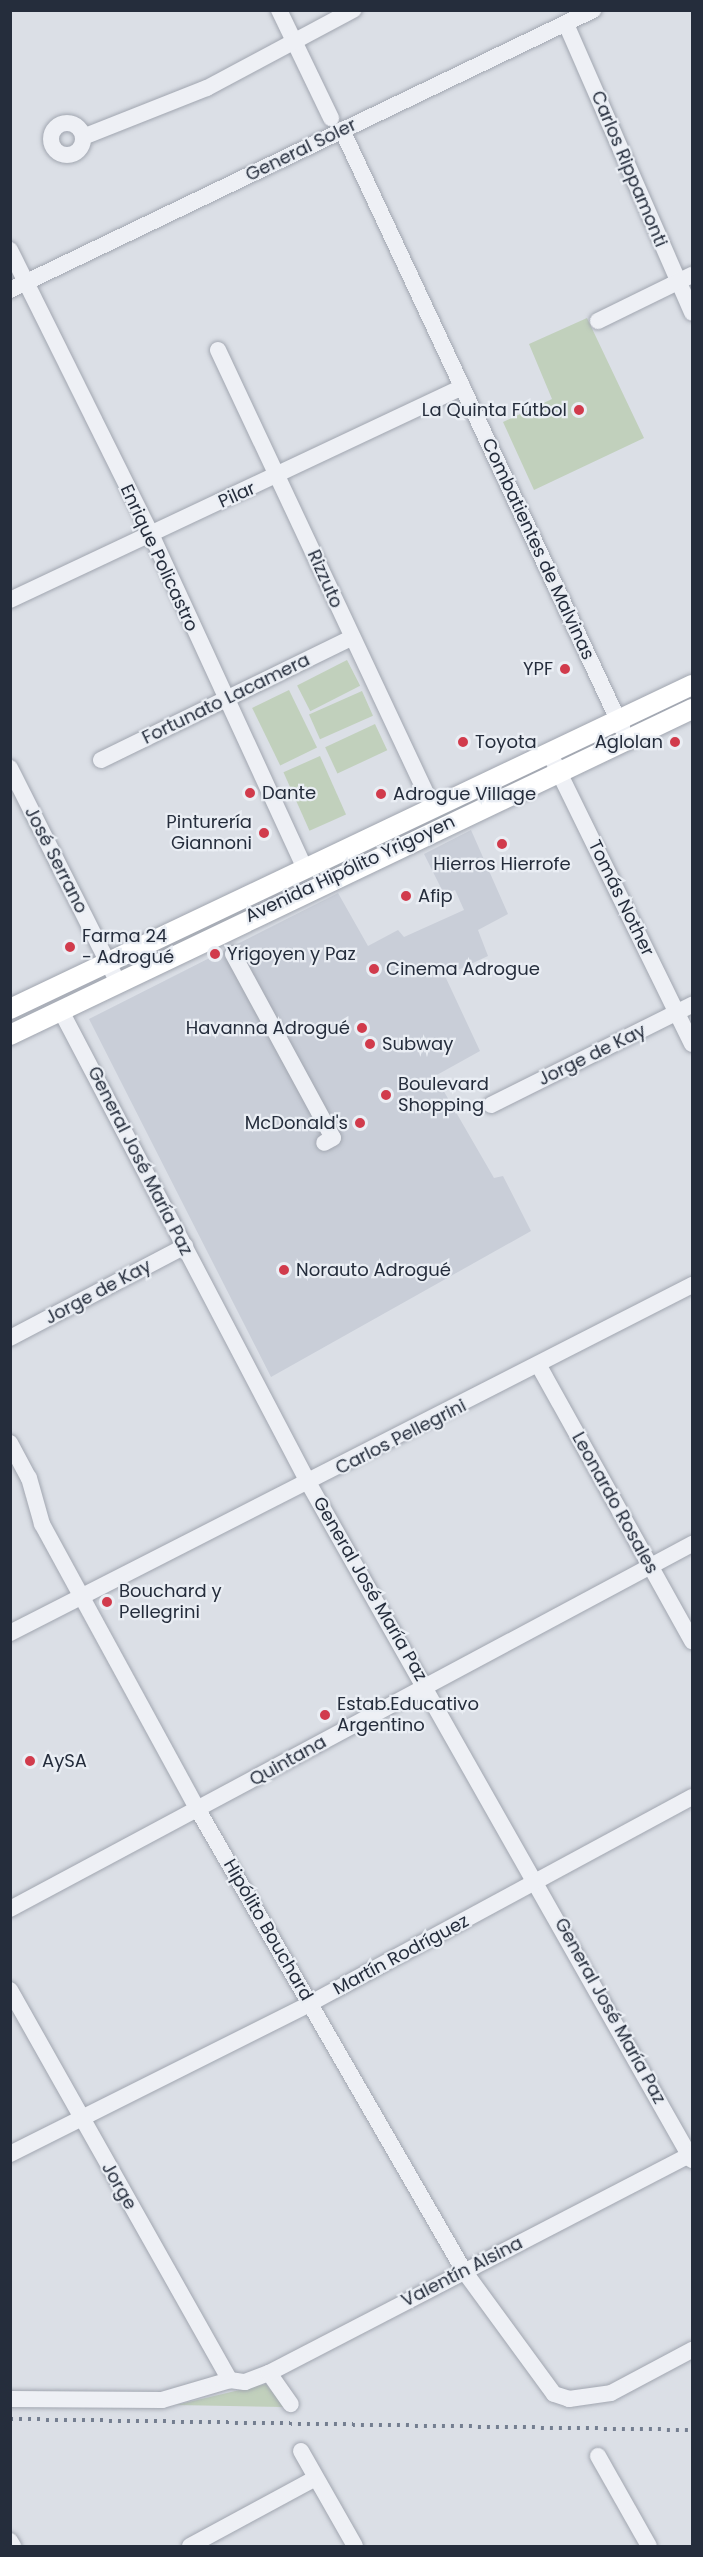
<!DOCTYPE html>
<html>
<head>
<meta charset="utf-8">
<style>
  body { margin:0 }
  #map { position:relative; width:703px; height:2557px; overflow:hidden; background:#dbdfe6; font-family:Poppins,sans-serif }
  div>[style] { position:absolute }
  .built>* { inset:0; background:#c9ced8 }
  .green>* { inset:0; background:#c1d0bc; transform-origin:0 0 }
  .roads { filter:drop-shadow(0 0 2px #a1a6b0) drop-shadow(0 0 2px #a1a6b0) }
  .minor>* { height:16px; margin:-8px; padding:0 8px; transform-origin:8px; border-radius:8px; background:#eef0f5 }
  .minor>.ring { margin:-8px; padding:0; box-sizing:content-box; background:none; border:16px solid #eef0f5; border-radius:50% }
  .major>* { height:20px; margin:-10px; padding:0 10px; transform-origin:10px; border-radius:10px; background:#fff }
  .rail>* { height:4px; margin-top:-2px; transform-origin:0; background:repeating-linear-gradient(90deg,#747e90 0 3px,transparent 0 9px) }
  .dots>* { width:16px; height:16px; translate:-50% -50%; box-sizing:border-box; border:3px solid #eaeef4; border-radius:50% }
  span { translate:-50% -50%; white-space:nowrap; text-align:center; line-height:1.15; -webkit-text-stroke:4.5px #eaeef4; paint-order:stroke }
  .street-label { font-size:18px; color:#252d3c }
  .poi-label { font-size:18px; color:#252d3c }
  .right { translate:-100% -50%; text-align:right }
  .left { translate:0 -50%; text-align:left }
  .frame { position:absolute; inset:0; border:12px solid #252d3c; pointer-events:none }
</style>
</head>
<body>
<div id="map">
  <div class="built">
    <div style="clip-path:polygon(471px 830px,508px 914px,478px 930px,488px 956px,445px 976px,480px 1051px,435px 1076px,494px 1178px,503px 1176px,531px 1231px,271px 1377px,89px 1019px,338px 893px,368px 946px,398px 930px,404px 937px,464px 910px,455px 890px,444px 894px,424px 854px)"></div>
  </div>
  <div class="green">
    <div style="clip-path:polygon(587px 318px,644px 438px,534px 490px,503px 422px,552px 399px,529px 344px)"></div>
    <div style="left:347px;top:660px;width:29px;height:56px;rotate:63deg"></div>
    <div style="left:289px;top:690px;width:64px;height:41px;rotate:64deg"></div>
    <div style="left:362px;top:691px;width:27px;height:58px;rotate:66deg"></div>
    <div style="left:375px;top:724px;width:29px;height:55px;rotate:65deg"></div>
    <div style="left:320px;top:756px;width:64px;height:40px;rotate:66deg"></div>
    <div style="clip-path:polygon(266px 2384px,284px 2407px,176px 2405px,231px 2392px)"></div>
  </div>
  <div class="roads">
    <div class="minor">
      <div style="left:279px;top:10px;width:120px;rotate:64.3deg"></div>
      <div style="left:566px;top:24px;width:315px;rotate:66.4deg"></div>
      <div class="ring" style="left:51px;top:123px;width:16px;height:16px"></div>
      <div style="left:342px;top:130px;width:672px;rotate:64.92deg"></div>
      <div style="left:83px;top:137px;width:133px;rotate:-21.6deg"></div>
      <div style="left:207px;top:88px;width:166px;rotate:-28.1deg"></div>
      <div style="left:10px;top:250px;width:317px;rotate:63.6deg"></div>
      <div style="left:151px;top:534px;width:366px;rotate:65.3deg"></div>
      <div style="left:10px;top:290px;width:647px;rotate:-25.65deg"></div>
      <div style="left:598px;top:321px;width:105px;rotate:-26.1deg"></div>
      <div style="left:218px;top:350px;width:506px;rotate:64.85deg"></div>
      <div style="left:10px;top:600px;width:500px;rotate:-25.2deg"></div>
      <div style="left:549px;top:752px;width:325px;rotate:63.9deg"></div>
      <div style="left:101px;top:760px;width:278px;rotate:-26deg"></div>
      <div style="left:10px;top:768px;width:241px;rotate:63.3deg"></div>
      <div style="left:233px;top:954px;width:209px;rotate:61.5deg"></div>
      <div style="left:333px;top:1138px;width:10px;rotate:151deg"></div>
      <div style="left:61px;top:1011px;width:534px;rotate:62.33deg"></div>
      <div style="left:309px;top:1484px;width:777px;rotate:60.47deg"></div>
      <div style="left:491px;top:1105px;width:225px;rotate:-26.5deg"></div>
      <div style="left:10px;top:1338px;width:198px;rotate:-27.7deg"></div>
      <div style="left:539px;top:1366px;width:315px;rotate:60.9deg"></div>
      <div style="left:10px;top:1443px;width:40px;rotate:62deg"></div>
      <div style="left:29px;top:1478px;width:48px;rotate:74.2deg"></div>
      <div style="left:42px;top:1524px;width:326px;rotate:61.4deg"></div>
      <div style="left:198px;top:1810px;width:532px;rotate:60.01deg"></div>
      <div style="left:464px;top:2271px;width:152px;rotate:53.8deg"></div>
      <div style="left:554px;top:2394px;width:16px;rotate:18deg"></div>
      <div style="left:569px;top:2399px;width:42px;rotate:-8.1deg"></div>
      <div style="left:611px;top:2393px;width:92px;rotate:-28deg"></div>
      <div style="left:10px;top:1633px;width:766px;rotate:-27.03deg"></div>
      <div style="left:10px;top:1909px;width:774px;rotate:-28.16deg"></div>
      <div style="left:10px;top:1990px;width:448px;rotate:60.6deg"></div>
      <div style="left:10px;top:2154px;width:337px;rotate:-26.6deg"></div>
      <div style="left:311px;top:2003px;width:433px;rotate:-28.4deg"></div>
      <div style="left:269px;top:2373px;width:38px;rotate:55deg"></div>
      <div style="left:230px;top:2380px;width:15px;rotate:8deg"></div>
      <div style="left:245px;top:2382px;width:26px;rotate:-21deg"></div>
      <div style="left:269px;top:2373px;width:476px;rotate:-27.4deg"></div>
      <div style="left:10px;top:2399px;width:152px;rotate:0.4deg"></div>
      <div style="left:162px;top:2400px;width:71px;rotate:-16.4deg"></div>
      <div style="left:301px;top:2451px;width:109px;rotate:60.4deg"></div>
      <div style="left:598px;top:2456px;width:103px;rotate:60.5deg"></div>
      <div style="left:10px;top:2541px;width:6px;rotate:59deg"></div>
      <div style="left:190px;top:2546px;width:143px;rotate:-28.4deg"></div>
    </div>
    <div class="major">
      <div style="left:10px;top:1009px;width:755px;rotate:-25.41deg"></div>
      <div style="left:10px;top:1035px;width:756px;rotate:-25.55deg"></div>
    </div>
  </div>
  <div class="rail">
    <div style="left:10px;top:2419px;width:682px;rotate:0.92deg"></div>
  </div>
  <div class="dots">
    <div style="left:579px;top:410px;background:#d13b4c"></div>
    <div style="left:565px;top:669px;background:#d13b4c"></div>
    <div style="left:463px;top:742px;background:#d13b4c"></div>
    <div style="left:675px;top:742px;background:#d13b4c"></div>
    <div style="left:250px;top:793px;background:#d13b4c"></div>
    <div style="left:381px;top:794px;background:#d13b4c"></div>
    <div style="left:264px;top:833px;background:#d13b4c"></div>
    <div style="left:502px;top:844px;background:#d13b4c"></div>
    <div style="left:406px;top:896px;background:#d13b4c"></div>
    <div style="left:70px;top:947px;background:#d13b4c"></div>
    <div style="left:215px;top:954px;background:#d13b4c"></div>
    <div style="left:374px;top:969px;background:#d13b4c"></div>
    <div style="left:362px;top:1028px;background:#d13b4c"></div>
    <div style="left:370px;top:1044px;background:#d13b4c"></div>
    <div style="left:386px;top:1095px;background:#d13b4c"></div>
    <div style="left:360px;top:1123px;background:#d13b4c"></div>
    <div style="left:284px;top:1270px;background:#d13b4c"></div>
    <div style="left:107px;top:1602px;background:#d13b4c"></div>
    <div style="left:325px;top:1715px;background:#d13b4c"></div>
    <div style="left:30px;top:1761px;background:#d13b4c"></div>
  </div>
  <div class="street-label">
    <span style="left:301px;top:150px;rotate:-26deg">General Soler</span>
    <span style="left:629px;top:169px;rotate:67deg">Carlos Rippamonti</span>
    <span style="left:237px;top:495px;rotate:-24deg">Pilar</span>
    <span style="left:538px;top:549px;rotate:65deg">Combatientes de Malvinas</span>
    <span style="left:159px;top:558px;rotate:65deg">Enrique Policastro</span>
    <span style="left:325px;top:579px;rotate:66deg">Rizzuto</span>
    <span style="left:226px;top:699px;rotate:-26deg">Fortunato Lacamera</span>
    <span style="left:56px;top:860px;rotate:63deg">José Serrano</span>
    <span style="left:350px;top:869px;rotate:-25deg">Avenida Hipólito Yrigoyen</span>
    <span style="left:621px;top:898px;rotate:64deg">Tomás Nother</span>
    <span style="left:592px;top:1055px;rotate:-26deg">Jorge de Kay</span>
    <span style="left:140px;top:1161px;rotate:63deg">General José María Paz</span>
    <span style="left:98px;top:1292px;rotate:-28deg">Jorge de Kay</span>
    <span style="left:401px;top:1437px;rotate:-27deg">Carlos Pellegrini</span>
    <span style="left:615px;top:1503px;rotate:61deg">Leonardo Rosales</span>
    <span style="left:370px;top:1589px;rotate:60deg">General José María Paz</span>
    <span style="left:288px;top:1761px;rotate:-29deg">Quintana</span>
    <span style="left:268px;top:1930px;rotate:60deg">Hipólito Bouchard</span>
    <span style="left:401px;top:1955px;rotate:-28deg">Martín Rodríguez</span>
    <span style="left:610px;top:2011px;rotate:61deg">General José María Paz</span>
    <span style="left:119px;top:2186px;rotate:60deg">Jorge</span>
    <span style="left:462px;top:2272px;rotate:-27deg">Valentín Alsina</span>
  </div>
  <div class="poi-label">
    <span class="right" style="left:567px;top:410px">La Quinta Fútbol</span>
    <span class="right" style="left:553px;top:669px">YPF</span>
    <span class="left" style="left:475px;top:742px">Toyota</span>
    <span class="right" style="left:663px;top:742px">Aglolan</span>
    <span class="left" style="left:262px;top:793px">Dante</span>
    <span class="left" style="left:393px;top:794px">Adrogue Village</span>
    <span class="right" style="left:252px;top:833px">Pinturería<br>Giannoni</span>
    <span style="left:502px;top:864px">Hierros Hierrofe</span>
    <span class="left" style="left:418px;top:896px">Afip</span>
    <span class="left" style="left:82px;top:947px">Farma 24<br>- Adrogué</span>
    <span class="left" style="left:227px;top:954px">Yrigoyen y Paz</span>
    <span class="left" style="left:386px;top:969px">Cinema Adrogue</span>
    <span class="right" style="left:350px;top:1028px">Havanna Adrogué</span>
    <span class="left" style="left:382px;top:1044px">Subway</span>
    <span class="left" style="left:398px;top:1095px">Boulevard<br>Shopping</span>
    <span class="right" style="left:348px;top:1123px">McDonald's</span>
    <span class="left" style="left:296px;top:1270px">Norauto Adrogué</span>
    <span class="left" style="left:119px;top:1602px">Bouchard y<br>Pellegrini</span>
    <span class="left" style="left:337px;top:1715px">Estab.Educativo<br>Argentino</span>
    <span class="left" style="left:42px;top:1761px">AySA</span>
  </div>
  <div class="frame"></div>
</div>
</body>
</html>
